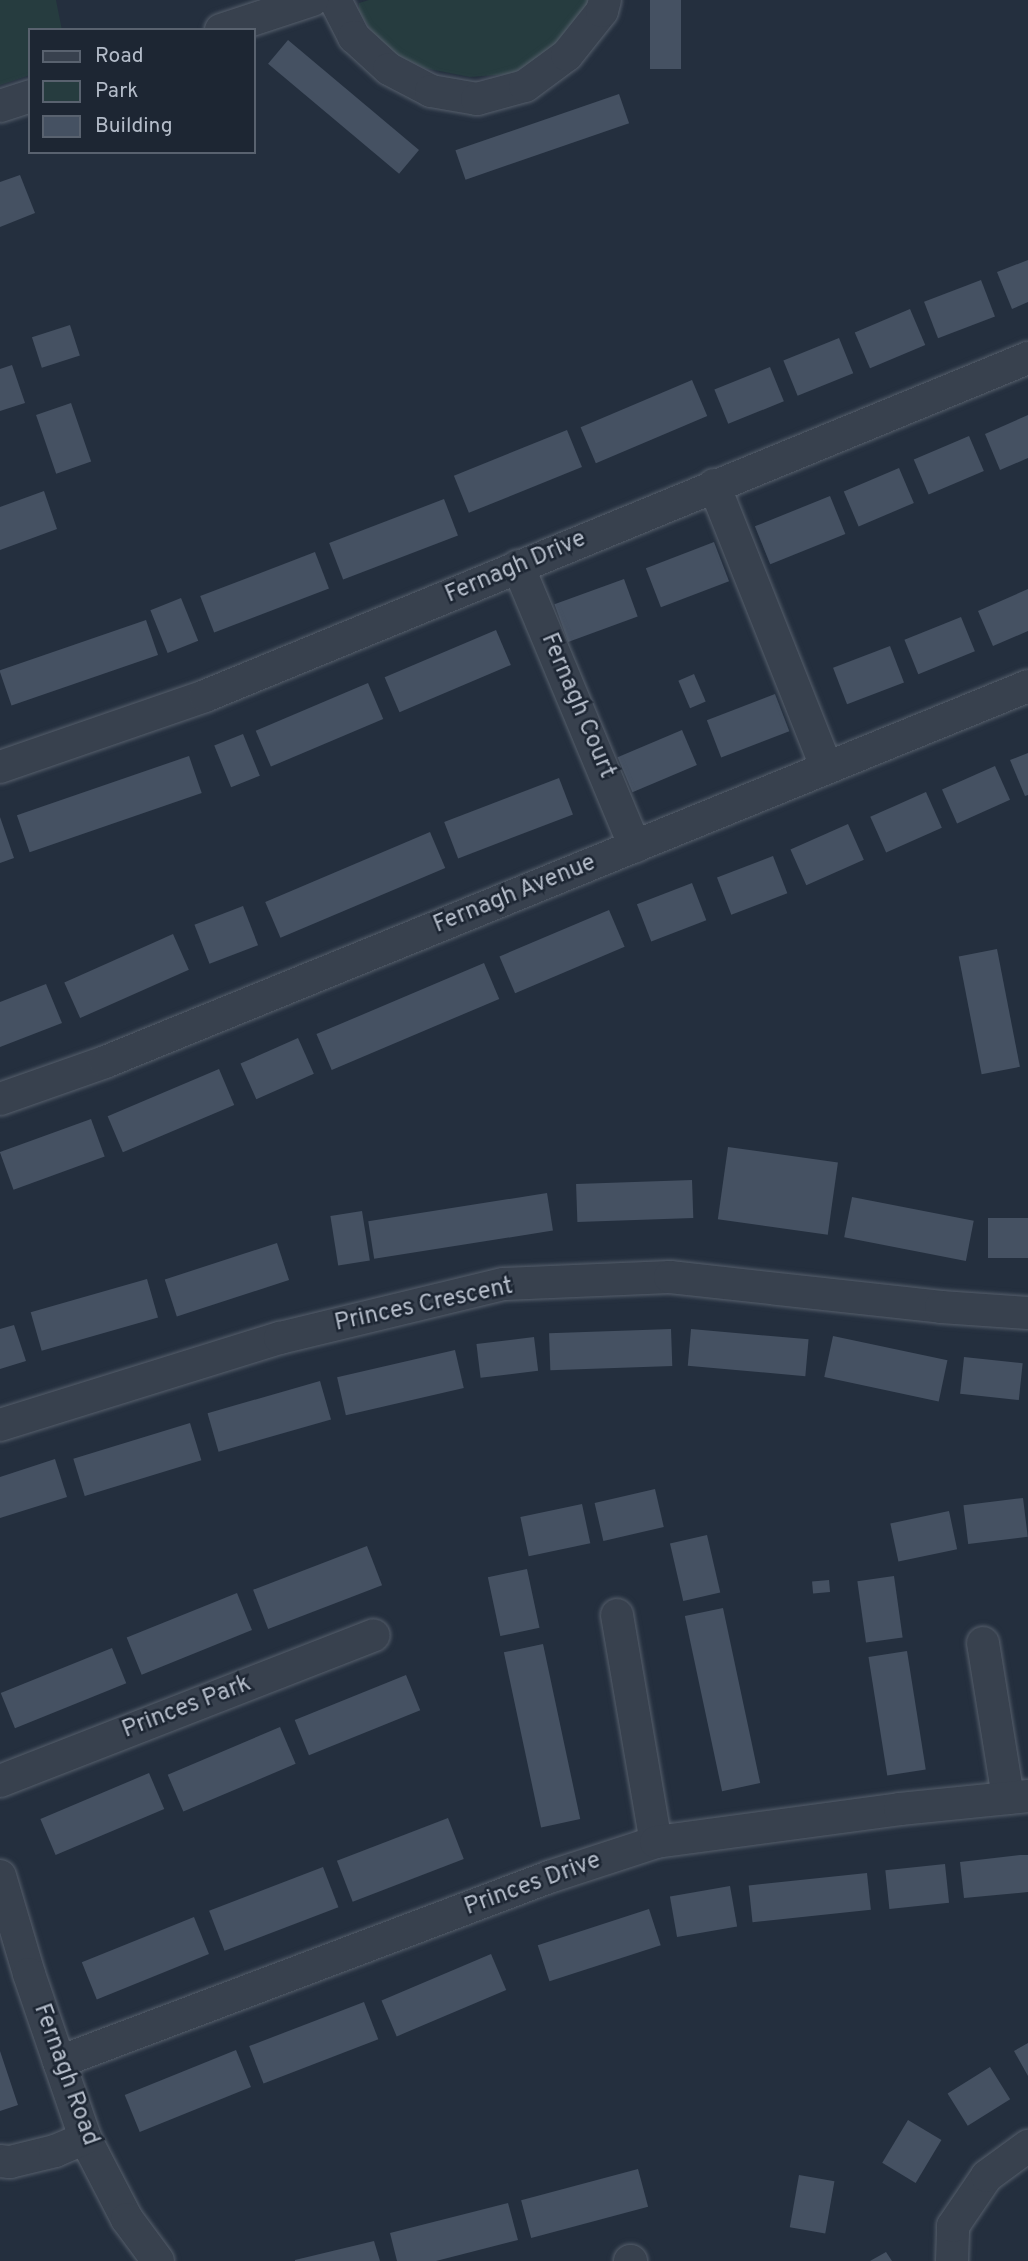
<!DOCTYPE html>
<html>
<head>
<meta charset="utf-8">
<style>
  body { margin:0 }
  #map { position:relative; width:1028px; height:2261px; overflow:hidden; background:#242f3e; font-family:Overpass,sans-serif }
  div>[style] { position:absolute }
  .green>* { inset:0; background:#263c3f }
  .building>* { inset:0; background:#455162; transform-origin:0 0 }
  .roads { filter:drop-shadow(0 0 2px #565f6c) drop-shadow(0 0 2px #565f6c) }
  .street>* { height:32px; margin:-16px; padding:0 16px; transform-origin:16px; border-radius:16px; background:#38414e }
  span { translate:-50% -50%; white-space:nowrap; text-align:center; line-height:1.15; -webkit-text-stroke:5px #1d2633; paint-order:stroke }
  .street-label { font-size:24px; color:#b4bcc9 }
  .legend { position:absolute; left:28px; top:28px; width:228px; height:126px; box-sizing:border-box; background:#1d2633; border:2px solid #59626f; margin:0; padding:9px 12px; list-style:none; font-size:21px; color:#b4bcc9 }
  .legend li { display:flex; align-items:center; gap:14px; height:35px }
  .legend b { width:35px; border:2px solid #59626f }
</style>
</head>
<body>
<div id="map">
  <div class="green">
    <div style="clip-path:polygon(0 0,56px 0,62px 30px,30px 30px,30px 75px,0 85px)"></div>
    <div style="clip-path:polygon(369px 0,593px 0,549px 54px,511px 74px,470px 77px,424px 68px,381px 47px,359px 11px,359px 3px)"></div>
  </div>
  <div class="building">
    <div style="left:650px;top:0;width:31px;height:69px"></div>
    <div style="left:288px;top:40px;width:171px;height:31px;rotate:40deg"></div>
    <div style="left:619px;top:94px;width:31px;height:173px;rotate:71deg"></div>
    <div style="clip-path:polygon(20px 175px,35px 213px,0 227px,0 182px)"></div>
    <div style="clip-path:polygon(1028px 260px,1028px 302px,1012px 309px,997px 272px)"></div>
    <div style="left:981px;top:280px;width:39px;height:61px;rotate:69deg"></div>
    <div style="left:910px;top:309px;width:39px;height:60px;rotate:67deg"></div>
    <div style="left:70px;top:325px;width:32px;height:40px;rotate:72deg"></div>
    <div style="left:839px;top:338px;width:38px;height:60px;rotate:68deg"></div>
    <div style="clip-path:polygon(12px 365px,25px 403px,0 411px,0 369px)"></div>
    <div style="left:770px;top:367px;width:37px;height:60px;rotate:68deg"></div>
    <div style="left:692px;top:380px;width:39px;height:121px;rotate:67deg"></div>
    <div style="left:71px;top:403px;width:62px;height:37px;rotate:71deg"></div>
    <div style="clip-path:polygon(1028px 415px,1028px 458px,1000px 470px,985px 434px)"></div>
    <div style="left:567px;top:430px;width:40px;height:122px;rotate:68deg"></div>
    <div style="left:969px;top:436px;width:38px;height:60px;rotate:67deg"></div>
    <div style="left:899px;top:468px;width:38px;height:60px;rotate:67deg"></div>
    <div style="clip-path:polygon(44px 491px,57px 529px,0 550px,0 507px)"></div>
    <div style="left:830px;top:496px;width:41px;height:81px;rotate:68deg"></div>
    <div style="left:444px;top:499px;width:39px;height:123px;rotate:69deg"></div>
    <div style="left:714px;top:542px;width:42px;height:73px;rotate:69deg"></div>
    <div style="left:315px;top:552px;width:39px;height:123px;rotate:69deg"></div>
    <div style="left:624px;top:579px;width:40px;height:74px;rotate:70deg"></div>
    <div style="clip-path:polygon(1028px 589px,1028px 631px,993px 646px,978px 611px)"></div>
    <div style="left:181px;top:598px;width:46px;height:33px;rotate:68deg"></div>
    <div style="left:961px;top:617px;width:37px;height:61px;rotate:68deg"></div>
    <div style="left:146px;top:620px;width:37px;height:155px;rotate:71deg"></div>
    <div style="left:496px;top:630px;width:38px;height:121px;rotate:67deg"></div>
    <div style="left:890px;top:646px;width:39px;height:61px;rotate:69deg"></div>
    <div style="left:694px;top:674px;width:30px;height:17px;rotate:67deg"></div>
    <div style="left:368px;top:683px;width:39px;height:122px;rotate:67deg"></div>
    <div style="left:775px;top:694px;width:40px;height:73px;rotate:69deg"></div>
    <div style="left:682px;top:730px;width:38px;height:70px;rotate:67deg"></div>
    <div style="left:243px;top:734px;width:45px;height:31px;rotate:68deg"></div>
    <div style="clip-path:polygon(1028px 753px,1028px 795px,1025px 796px,1010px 760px)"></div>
    <div style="left:189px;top:756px;width:39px;height:182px;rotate:71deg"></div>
    <div style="left:995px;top:766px;width:37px;height:58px;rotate:66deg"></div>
    <div style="left:559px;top:778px;width:39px;height:123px;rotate:69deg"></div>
    <div style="left:926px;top:792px;width:39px;height:61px;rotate:66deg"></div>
    <div style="clip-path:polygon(0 817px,14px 858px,0 863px)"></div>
    <div style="left:848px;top:824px;width:39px;height:63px;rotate:66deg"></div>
    <div style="left:430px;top:832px;width:39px;height:179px;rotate:67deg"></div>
    <div style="left:773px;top:856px;width:40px;height:60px;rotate:69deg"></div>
    <div style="left:692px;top:883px;width:40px;height:59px;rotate:69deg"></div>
    <div style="left:243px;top:906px;width:42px;height:52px;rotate:69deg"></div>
    <div style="left:609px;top:910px;width:40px;height:119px;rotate:67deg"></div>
    <div style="left:173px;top:934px;width:39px;height:119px;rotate:66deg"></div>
    <div style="left:997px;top:949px;width:120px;height:39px;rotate:79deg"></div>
    <div style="left:484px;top:963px;width:39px;height:182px;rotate:67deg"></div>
    <div style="clip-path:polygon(46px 984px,62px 1023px,0 1047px,0 1002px)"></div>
    <div style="left:298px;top:1038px;width:39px;height:63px;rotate:66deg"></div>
    <div style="left:219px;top:1069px;width:39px;height:121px;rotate:67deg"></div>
    <div style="left:91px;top:1119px;width:40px;height:97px;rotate:70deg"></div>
    <div style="left:728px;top:1147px;width:111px;height:73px;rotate:8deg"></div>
    <div style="left:692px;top:1180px;width:38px;height:116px;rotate:88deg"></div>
    <div style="left:547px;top:1193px;width:38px;height:181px;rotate:81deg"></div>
    <div style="left:852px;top:1197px;width:124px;height:41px;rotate:11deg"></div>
    <div style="left:362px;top:1211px;width:50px;height:32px;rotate:81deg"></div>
    <div style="left:1028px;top:1218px;width:40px;height:40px;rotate:90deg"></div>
    <div style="left:277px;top:1243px;width:39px;height:118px;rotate:72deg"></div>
    <div style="left:147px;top:1279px;width:40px;height:121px;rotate:74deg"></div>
    <div style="clip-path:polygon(14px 1325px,26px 1361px,0 1369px,0 1329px)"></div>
    <div style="left:671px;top:1329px;width:37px;height:122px;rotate:88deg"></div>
    <div style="left:691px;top:1329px;width:118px;height:37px;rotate:5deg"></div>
    <div style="left:833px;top:1336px;width:117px;height:42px;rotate:12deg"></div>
    <div style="left:534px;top:1337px;width:34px;height:58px;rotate:83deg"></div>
    <div style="left:455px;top:1350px;width:39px;height:121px;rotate:77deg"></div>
    <div style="left:964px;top:1357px;width:59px;height:37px;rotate:6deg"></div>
    <div style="left:320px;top:1381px;width:40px;height:117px;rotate:74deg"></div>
    <div style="left:190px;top:1423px;width:39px;height:122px;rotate:73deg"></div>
    <div style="clip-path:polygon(55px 1459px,67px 1497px,0 1518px,0 1477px)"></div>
    <div style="left:655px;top:1489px;width:39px;height:62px;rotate:77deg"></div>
    <div style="left:1023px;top:1498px;width:39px;height:60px;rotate:83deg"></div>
    <div style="left:582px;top:1504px;width:40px;height:63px;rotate:78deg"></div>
    <div style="left:949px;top:1511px;width:39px;height:60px;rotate:78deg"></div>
    <div style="left:707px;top:1535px;width:59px;height:38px;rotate:77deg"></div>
    <div style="left:367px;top:1546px;width:42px;height:122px;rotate:69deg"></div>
    <div style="left:527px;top:1569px;width:60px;height:40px;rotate:78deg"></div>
    <div style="left:894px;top:1576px;width:62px;height:37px;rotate:82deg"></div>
    <div style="left:829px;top:1580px;width:12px;height:17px;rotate:85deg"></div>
    <div style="left:237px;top:1593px;width:40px;height:119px;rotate:68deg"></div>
    <div style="left:723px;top:1608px;width:179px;height:39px;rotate:78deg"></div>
    <div style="left:543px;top:1644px;width:179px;height:40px;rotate:78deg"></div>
    <div style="left:112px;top:1648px;width:38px;height:120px;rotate:68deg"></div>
    <div style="left:907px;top:1651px;width:120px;height:39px;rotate:81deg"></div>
    <div style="left:406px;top:1675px;width:38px;height:120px;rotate:68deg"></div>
    <div style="left:280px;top:1727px;width:40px;height:122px;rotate:67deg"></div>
    <div style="left:149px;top:1773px;width:39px;height:118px;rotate:67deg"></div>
    <div style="left:448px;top:1818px;width:44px;height:119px;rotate:69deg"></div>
    <div style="clip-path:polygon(1020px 1855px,1028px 1855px,1028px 1892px,964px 1898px,960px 1862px)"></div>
    <div style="left:945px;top:1864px;width:39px;height:60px;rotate:84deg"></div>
    <div style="left:323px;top:1867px;width:43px;height:122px;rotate:69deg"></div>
    <div style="left:867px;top:1873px;width:37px;height:119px;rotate:84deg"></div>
    <div style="left:730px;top:1886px;width:41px;height:61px;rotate:80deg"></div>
    <div style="left:649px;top:1909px;width:38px;height:117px;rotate:72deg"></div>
    <div style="left:194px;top:1917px;width:40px;height:121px;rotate:68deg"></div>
    <div style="left:491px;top:1954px;width:39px;height:119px;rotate:67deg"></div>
    <div style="left:364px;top:2002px;width:40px;height:123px;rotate:69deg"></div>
    <div style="clip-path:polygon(1028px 2043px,1028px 2076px,1014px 2051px)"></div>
    <div style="left:236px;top:2050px;width:40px;height:120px;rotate:68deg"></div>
    <div style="clip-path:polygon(0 2051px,18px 2105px,0 2111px)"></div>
    <div style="left:990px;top:2067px;width:38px;height:50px;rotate:58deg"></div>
    <div style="left:908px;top:2120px;width:39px;height:50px;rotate:31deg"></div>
    <div style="left:638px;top:2169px;width:39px;height:121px;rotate:75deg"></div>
    <div style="left:799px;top:2175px;width:36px;height:53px;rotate:10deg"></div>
    <div style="clip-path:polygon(508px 2203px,518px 2240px,436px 2261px,397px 2261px,390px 2233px)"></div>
    <div style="clip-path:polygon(374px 2241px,380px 2261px,295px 2261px,295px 2260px)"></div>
    <div style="clip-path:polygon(886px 2252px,892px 2261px,870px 2261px)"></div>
  </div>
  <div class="roads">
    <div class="street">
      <div style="left:335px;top:0;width:42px;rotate:62.8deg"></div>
      <div style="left:354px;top:37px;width:47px;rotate:42.4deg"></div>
      <div style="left:389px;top:69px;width:47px;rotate:27.6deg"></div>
      <div style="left:431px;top:91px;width:47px;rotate:9.9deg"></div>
      <div style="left:477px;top:99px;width:50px;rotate:-15.2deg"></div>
      <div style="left:525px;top:86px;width:52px;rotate:-36.4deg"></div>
      <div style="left:567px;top:55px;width:56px;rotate:-51.5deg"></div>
      <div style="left:602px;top:11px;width:11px;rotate:-75deg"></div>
      <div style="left:221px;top:30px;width:96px;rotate:-18.2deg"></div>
      <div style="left:0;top:106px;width:32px;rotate:-18deg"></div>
      <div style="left:714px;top:485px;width:303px;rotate:68.3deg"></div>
      <div style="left:518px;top:566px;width:304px;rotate:67.4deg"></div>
      <div style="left:0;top:767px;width:217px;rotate:-19.1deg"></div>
      <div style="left:205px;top:696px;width:890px;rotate:-22.33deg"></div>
      <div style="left:0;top:1099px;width:111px;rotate:-19.4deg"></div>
      <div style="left:105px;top:1062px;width:997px;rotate:-22.16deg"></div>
      <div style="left:0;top:1425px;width:293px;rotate:-17.3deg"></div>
      <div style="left:280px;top:1338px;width:230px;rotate:-13.6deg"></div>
      <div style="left:504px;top:1284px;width:166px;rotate:-2.4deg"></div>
      <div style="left:670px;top:1277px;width:273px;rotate:6.3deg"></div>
      <div style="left:941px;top:1307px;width:87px;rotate:3.9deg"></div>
      <div style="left:617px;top:1615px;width:230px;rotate:80.3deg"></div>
      <div style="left:983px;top:1643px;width:157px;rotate:80.8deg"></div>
      <div style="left:0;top:1781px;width:401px;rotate:-21.3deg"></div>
      <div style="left:0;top:1876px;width:102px;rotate:73.5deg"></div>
      <div style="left:29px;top:1974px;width:173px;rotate:71.1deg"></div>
      <div style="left:85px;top:2138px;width:91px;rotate:62.6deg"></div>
      <div style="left:127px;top:2219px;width:52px;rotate:53.6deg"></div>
      <div style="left:59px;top:2062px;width:524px;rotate:-20.68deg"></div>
      <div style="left:549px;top:1877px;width:113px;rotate:-18.1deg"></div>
      <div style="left:656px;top:1842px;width:246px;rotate:-7.7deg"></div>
      <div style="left:900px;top:1809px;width:129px;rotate:-5.8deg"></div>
      <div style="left:0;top:2161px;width:10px;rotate:6deg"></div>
      <div style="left:10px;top:2162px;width:46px;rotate:-13.7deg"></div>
      <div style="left:55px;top:2151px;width:33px;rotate:-23deg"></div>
      <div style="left:630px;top:2261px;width:1px"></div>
      <div style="left:952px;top:2261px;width:35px;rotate:-88deg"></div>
      <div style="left:953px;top:2226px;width:60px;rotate:-55.8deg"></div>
      <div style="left:987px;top:2176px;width:51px;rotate:-36.2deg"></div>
    </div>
  </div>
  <div class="street-label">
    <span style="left:516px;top:568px;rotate:-23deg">Fernagh Drive</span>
    <span style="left:577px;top:706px;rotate:67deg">Fernagh Court</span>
    <span style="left:515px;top:895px;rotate:-22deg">Fernagh Avenue</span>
    <span style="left:424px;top:1306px;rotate:-12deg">Princes Crescent</span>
    <span style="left:187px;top:1708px;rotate:-21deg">Princes Park</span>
    <span style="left:533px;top:1885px;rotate:-20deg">Princes Drive</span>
    <span style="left:65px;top:2075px;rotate:70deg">Fernagh Road</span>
  </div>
  <ul class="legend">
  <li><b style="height:9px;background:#38414e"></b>Road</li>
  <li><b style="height:19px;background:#263c3f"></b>Park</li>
  <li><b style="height:19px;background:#455162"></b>Building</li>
  </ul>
</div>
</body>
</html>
